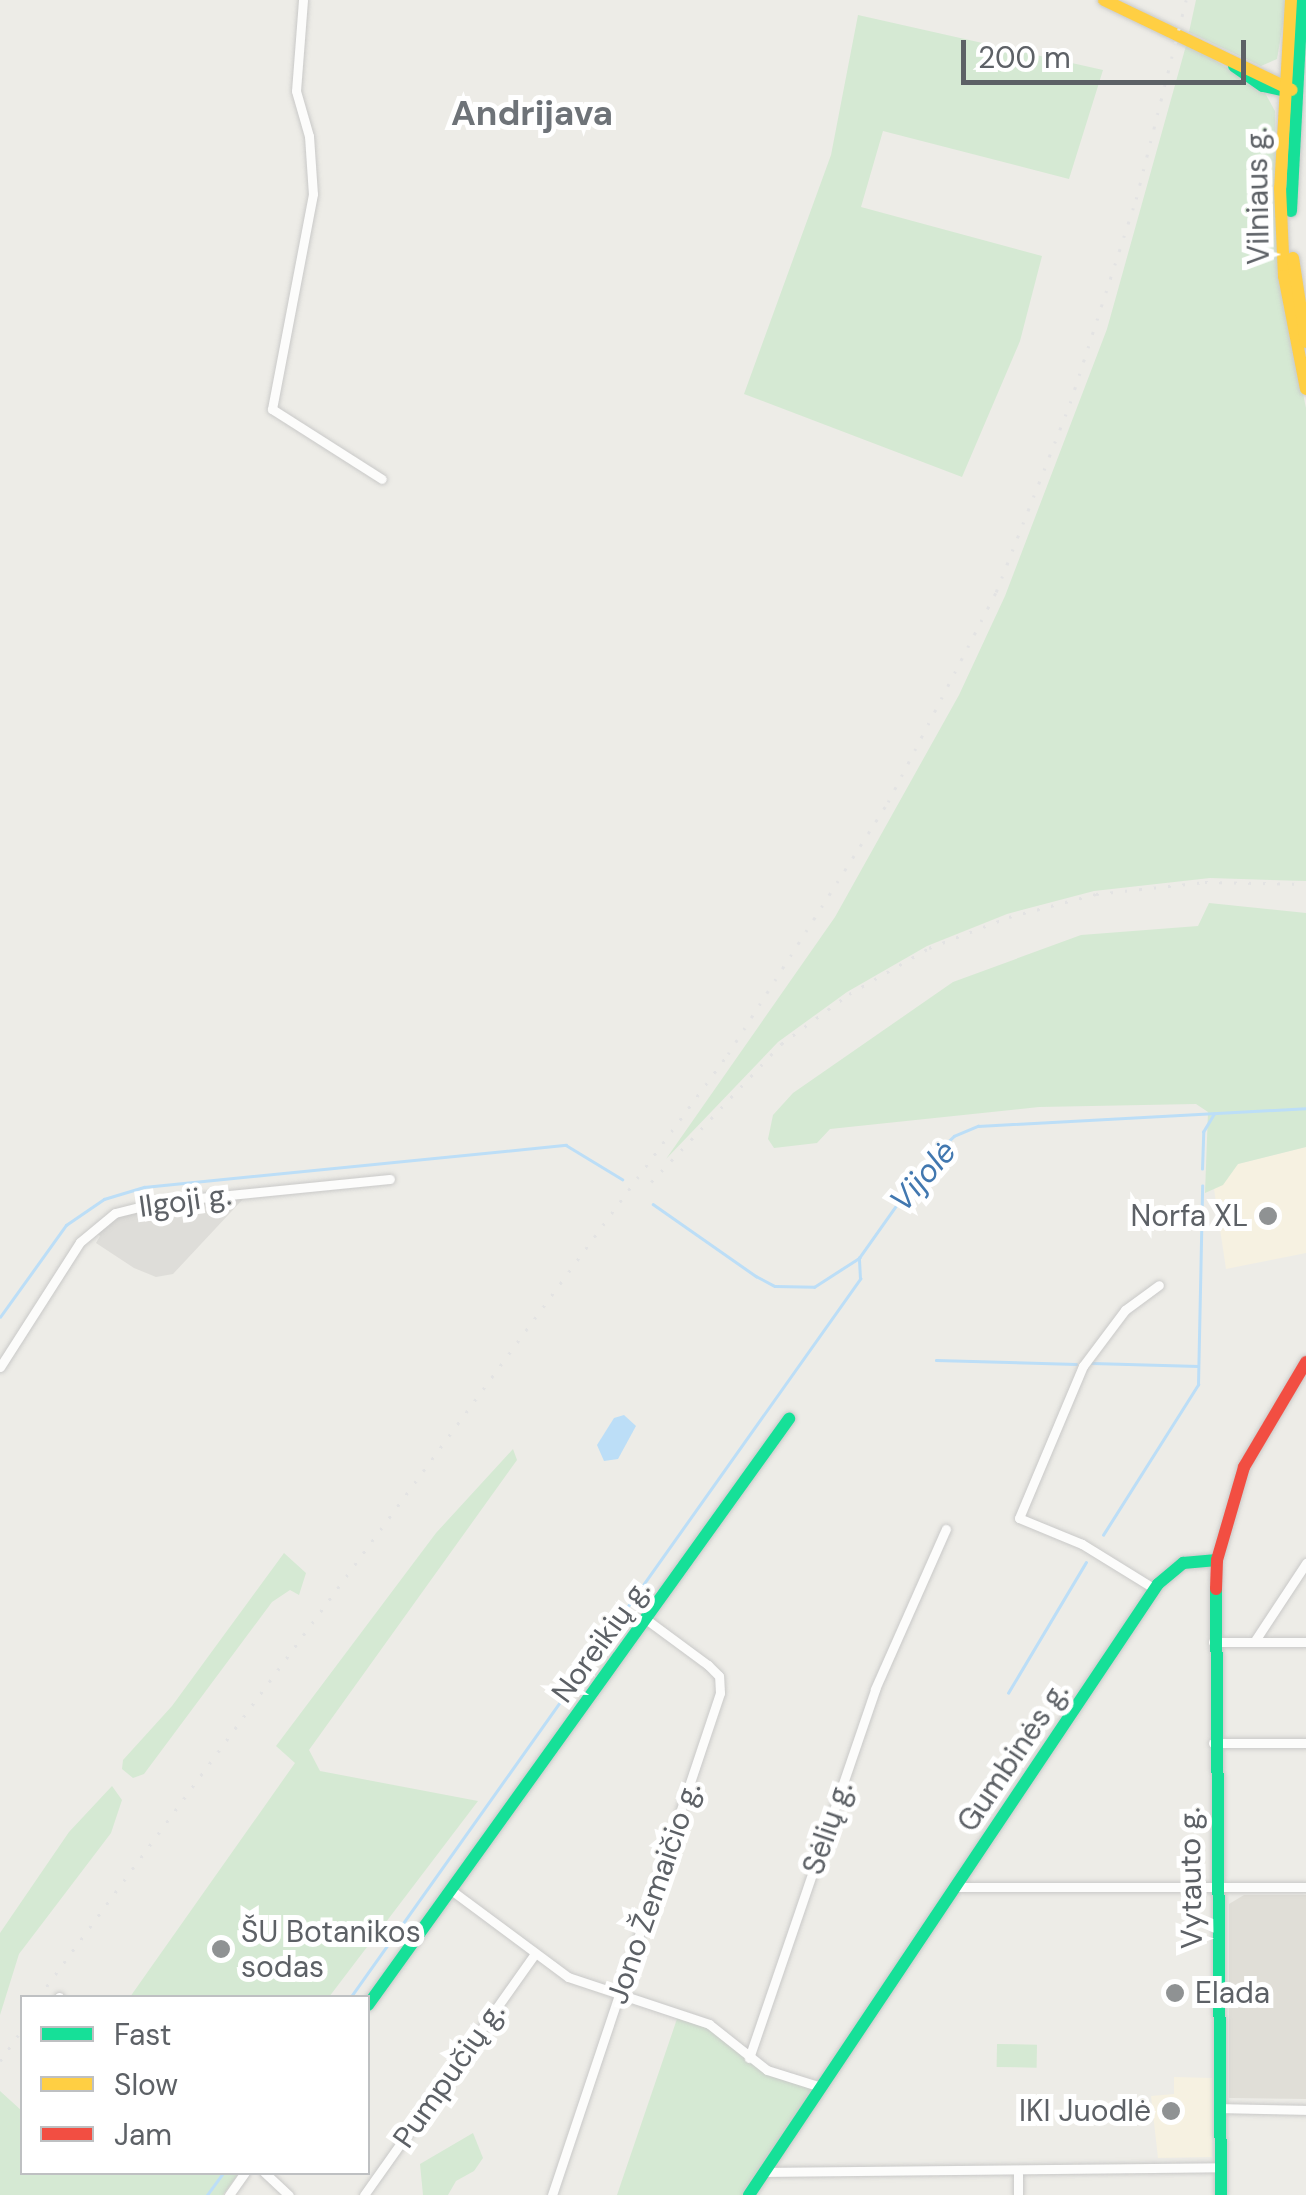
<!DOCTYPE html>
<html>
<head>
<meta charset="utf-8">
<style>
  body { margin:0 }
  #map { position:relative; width:1306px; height:2195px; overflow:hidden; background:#edece7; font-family:"DM Sans",sans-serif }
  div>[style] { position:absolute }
  .commercial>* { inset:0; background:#f6f1e1 }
  .industrial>* { inset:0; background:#deddd9 }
  .education>* { inset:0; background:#e0ded7 }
  .green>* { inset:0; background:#d5e9d3; transform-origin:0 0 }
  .water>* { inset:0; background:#bcdef7 }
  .stream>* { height:2.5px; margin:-1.25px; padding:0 1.25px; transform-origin:1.25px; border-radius:1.25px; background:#bcdef7 }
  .roads { filter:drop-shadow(0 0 2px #c9c9c8) drop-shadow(0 0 2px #c9c9c8) }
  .street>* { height:9px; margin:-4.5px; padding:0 4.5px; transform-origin:4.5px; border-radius:4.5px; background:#fcfcfb }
  .fast>* { height:12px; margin:-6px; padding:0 6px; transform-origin:6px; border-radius:6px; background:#16e098 }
  .slow>* { height:12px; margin:-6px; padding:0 6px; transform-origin:6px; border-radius:6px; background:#ffcf43 }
  .jam>* { height:12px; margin:-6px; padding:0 6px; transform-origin:6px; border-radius:6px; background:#f24e42 }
  .rail>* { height:2.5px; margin-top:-1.25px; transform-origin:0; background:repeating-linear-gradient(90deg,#e3e3e3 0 2.5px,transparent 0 14.5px) }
  .dots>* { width:28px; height:28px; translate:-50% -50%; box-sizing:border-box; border:5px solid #fff; border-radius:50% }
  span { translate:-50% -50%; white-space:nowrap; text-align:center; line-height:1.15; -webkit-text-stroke:10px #fff; paint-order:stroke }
  .street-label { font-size:30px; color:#5d6166 }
  .poi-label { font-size:30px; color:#5d6166 }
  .right { translate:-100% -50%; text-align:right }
  .left { translate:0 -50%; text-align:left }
  .water-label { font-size:32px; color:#4278b0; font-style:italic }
  .quarter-label { font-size:35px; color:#6e7378; font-weight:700 }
  .legend { position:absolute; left:20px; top:1995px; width:350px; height:180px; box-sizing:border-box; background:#fff; border:2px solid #bec0c2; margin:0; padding:12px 18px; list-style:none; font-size:30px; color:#5d6166 }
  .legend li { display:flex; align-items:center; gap:20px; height:50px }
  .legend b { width:50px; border:2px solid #bec0c2 }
  .scale { position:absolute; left:961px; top:40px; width:285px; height:45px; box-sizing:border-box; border:5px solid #5d6166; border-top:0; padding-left:12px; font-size:30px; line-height:35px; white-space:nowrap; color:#5d6166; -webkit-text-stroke:8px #fff; paint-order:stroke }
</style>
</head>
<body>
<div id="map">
  <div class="commercial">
    <div style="clip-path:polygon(1306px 1147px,1306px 1253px,1226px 1269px,1214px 1189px,1238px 1164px)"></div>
    <div style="clip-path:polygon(1174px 2077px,1212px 2078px,1212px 2157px,1158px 2158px,1151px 2096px,1174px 2094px)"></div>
  </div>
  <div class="industrial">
    <div style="clip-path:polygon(244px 1198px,173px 1274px,156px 1277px,134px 1268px,96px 1243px,100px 1236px,94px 1231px,123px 1213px)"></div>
  </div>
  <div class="education">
    <div style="clip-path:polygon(1244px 1895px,1306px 1895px,1306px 2099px,1229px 2098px,1229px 1904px)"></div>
  </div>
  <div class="green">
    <div style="clip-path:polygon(1196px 0,1287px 0,1277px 59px,1261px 66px,1189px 32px)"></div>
    <div style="clip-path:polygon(858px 15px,1103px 70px,1069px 179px,883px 131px,861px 207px,1042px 256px,1020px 341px,962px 477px,744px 394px,831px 155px)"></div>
    <div style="clip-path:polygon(1187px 42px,1265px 93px,1275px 111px,1279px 277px,1306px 408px,1306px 881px,1210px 878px,1094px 891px,1007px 914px,927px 946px,847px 992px,778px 1042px,666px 1159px,835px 917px,959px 695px,1005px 596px,1107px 329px)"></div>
    <div style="clip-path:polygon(1209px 903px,1306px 913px,1306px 1147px,1238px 1164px,1223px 1185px,1205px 1193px,1208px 1112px,1196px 1104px,1039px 1107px,830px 1129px,817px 1143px,774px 1148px,768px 1139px,773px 1115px,793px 1093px,953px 982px,1081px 935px,1198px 926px)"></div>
    <div style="clip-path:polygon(513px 1449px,517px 1460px,309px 1750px,320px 1771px,478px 1801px,329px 1997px,130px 1997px,295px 1763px,276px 1746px,436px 1533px)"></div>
    <div style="clip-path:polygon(284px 1553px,306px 1573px,299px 1595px,290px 1590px,272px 1602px,144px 1774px,133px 1778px,122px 1769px,123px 1760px,172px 1706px)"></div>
    <div style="clip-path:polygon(112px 1786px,122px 1800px,111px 1833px,19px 1954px,0 2015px,0 1933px,69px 1832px)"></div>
    <div style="clip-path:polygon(679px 2013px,709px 2024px,767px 2070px,821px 2087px,749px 2195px,617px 2195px)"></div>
    <div style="left:997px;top:2044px;width:40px;height:23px;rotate:1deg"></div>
    <div style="clip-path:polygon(0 2091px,22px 2111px,22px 2172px,239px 2173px,223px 2195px,0 2195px)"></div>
    <div style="clip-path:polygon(473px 2133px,483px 2158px,474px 2171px,456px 2181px,448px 2195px,423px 2195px,420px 2164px)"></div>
  </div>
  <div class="water">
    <div style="clip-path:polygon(624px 1415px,636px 1426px,618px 1459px,604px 1461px,597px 1445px,614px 1418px)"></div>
  </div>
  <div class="stream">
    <div style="left:1202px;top:1169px;width:37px;rotate:-88deg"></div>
    <div style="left:1203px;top:1132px;width:21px;rotate:-59deg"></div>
    <div style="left:653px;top:1204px;width:126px;rotate:35deg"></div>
    <div style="left:756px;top:1276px;width:21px;rotate:28deg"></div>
    <div style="left:775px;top:1286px;width:39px;rotate:1deg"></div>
    <div style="left:814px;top:1287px;width:54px;rotate:-32.8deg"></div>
    <div style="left:859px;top:1258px;width:118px;rotate:-54.7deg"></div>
    <div style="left:927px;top:1162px;width:37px;rotate:-44deg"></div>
    <div style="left:954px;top:1136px;width:26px;rotate:-23deg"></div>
    <div style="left:978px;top:1126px;width:328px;rotate:-3.1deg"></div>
    <div style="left:0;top:1317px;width:113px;rotate:-54.3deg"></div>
    <div style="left:66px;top:1225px;width:46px;rotate:-34.4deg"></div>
    <div style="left:104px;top:1199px;width:42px;rotate:-16.7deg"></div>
    <div style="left:144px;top:1187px;width:424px;rotate:-5.7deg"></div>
    <div style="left:566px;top:1145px;width:66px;rotate:31.3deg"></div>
    <div style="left:936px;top:1360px;width:140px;rotate:1.6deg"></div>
    <div style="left:1092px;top:1363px;width:106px;rotate:1.6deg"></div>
    <div style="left:1103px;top:1535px;width:178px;rotate:-57.7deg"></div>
    <div style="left:1198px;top:1385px;width:199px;rotate:-88.8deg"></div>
    <div style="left:1008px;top:1693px;width:152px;rotate:-59.2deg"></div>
    <div style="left:350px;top:1998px;width:882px;rotate:-54.65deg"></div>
    <div style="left:860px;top:1279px;width:21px;rotate:-93deg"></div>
    <div style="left:207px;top:2195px;width:29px;rotate:-54deg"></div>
  </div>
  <div class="roads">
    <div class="street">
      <div style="left:303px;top:0;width:91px;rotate:94.4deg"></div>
      <div style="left:296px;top:91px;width:47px;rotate:73.9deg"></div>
      <div style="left:309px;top:136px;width:58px;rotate:86.1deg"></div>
      <div style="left:313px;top:194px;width:219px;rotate:100.8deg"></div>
      <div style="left:272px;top:409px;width:130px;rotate:32.5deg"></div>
      <div style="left:0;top:1367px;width:148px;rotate:-57.4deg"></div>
      <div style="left:80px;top:1242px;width:45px;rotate:-39.6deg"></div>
      <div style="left:115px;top:1213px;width:45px;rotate:-14deg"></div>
      <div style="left:159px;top:1202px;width:232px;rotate:-5.7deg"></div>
      <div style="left:1155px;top:1589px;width:86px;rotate:-148.3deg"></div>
      <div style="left:1082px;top:1544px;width:68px;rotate:-157.6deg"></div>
      <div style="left:1019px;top:1518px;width:165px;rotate:-67.2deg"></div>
      <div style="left:1083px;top:1366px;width:70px;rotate:-53.1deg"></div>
      <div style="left:1125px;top:1310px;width:42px;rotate:-36.3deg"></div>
      <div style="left:1213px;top:1642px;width:93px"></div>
      <div style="left:1254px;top:1642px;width:95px;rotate:-56.6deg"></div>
      <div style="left:1213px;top:1743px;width:93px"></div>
      <div style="left:956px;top:1887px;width:350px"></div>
      <div style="left:451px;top:1890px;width:146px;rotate:36.6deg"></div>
      <div style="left:568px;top:1977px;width:149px;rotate:18.4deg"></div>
      <div style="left:709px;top:2024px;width:74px;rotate:38.4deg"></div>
      <div style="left:767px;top:2070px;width:57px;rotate:17.5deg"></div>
      <div style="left:59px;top:1997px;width:1px;rotate:90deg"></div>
      <div style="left:749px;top:2058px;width:390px;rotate:-71.1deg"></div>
      <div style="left:875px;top:1689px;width:175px;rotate:-66.1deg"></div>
      <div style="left:1220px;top:2108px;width:86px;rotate:1.3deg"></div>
      <div style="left:264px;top:2172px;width:34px;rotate:43deg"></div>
      <div style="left:764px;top:2172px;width:457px;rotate:-0.6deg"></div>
      <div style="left:229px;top:2195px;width:28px;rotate:-55deg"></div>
      <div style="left:364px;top:2195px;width:294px;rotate:-54.7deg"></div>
      <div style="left:552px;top:2195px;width:529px;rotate:-71.5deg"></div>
      <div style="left:720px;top:1693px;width:17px;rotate:-93deg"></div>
      <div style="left:719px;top:1676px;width:16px;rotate:-135deg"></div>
      <div style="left:708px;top:1665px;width:76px;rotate:-143.6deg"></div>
      <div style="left:1018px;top:2195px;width:21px;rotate:-90deg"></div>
    </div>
    <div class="fast">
      <div style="left:1234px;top:66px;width:35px;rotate:35deg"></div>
      <div style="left:1263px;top:86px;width:29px;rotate:12deg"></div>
      <div style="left:1291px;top:211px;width:211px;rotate:-87deg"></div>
      <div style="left:1216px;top:1589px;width:606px;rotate:89.53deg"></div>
      <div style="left:368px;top:2005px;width:722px;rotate:-54.31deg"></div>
      <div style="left:749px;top:2195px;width:735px;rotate:-56.2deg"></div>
      <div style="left:1158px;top:1584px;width:33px;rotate:-40deg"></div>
      <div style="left:1183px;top:1563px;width:34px;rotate:-5deg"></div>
    </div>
    <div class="slow">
      <div style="left:1104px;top:0;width:208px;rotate:25.6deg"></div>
      <div style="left:1291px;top:0;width:188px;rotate:93.3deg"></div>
      <div style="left:1280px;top:188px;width:88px;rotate:87.4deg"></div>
      <div style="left:1284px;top:276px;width:115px;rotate:79deg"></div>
      <div style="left:1293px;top:258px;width:85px;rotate:81.2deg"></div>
    </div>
    <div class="jam">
      <div style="left:1216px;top:1589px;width:29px;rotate:-88deg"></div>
      <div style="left:1217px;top:1560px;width:97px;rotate:-73.8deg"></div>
      <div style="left:1244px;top:1467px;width:122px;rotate:-59.4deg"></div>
    </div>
  </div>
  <div class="rail">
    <div style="left:651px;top:1182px;width:190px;rotate:-46.7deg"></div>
    <div style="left:781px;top:1044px;width:84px;rotate:-36.3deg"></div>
    <div style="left:849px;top:994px;width:92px;rotate:-29.9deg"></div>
    <div style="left:929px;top:948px;width:86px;rotate:-21.2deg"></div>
    <div style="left:1009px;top:917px;width:90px;rotate:-14.8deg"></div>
    <div style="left:1096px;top:894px;width:110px;rotate:-6.3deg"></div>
    <div style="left:1205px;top:882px;width:101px;rotate:1.1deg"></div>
    <div style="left:38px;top:1998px;width:1169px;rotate:-53.84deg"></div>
    <div style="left:728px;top:1054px;width:299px;rotate:-57.6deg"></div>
    <div style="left:888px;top:802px;width:236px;rotate:-62.8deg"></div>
    <div style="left:996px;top:592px;width:203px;rotate:-68.6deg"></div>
    <div style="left:1070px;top:403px;width:214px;rotate:-72.1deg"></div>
    <div style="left:1136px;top:199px;width:205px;rotate:-75.9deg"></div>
    <div style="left:0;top:2061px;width:38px;rotate:-55deg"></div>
  </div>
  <div class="dots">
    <div style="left:1268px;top:1216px;background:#8f9293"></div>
    <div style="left:221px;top:1949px;background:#8f9293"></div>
    <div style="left:1175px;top:1993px;background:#8f9293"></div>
    <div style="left:1171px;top:2111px;background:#8f9293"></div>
  </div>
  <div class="street-label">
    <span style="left:1258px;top:196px;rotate:-91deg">Vilniaus g.</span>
    <span style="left:185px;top:1201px;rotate:-8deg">Ilgoji g.</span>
    <span style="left:601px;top:1641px;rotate:-54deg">Noreikių g.</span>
    <span style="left:1013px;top:1757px;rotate:-56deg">Gumbinės g.</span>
    <span style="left:828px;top:1828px;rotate:-71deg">Sėlių g.</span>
    <span style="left:1191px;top:1878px;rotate:-91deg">Vytauto g.</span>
    <span style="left:654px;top:1893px;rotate:-71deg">Jono Žemaičio g.</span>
    <span style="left:449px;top:2075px;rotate:-55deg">Pumpučių g.</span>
  </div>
  <div class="poi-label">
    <span class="right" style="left:1248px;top:1216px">Norfa XL</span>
    <span class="left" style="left:241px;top:1949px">ŠU Botanikos<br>sodas</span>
    <span class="left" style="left:1195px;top:1993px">Elada</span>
    <span class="right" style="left:1151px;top:2111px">IKI Juodlė</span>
  </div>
  <div class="water-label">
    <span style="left:923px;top:1176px;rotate:-49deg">Vijolė</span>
  </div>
  <div class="quarter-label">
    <span style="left:532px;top:113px">Andrijava</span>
  </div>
  <ul class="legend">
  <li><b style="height:12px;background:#16e098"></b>Fast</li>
  <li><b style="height:12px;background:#ffcf43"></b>Slow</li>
  <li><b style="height:12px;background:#f24e42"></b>Jam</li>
  </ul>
  <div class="scale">200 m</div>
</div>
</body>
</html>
